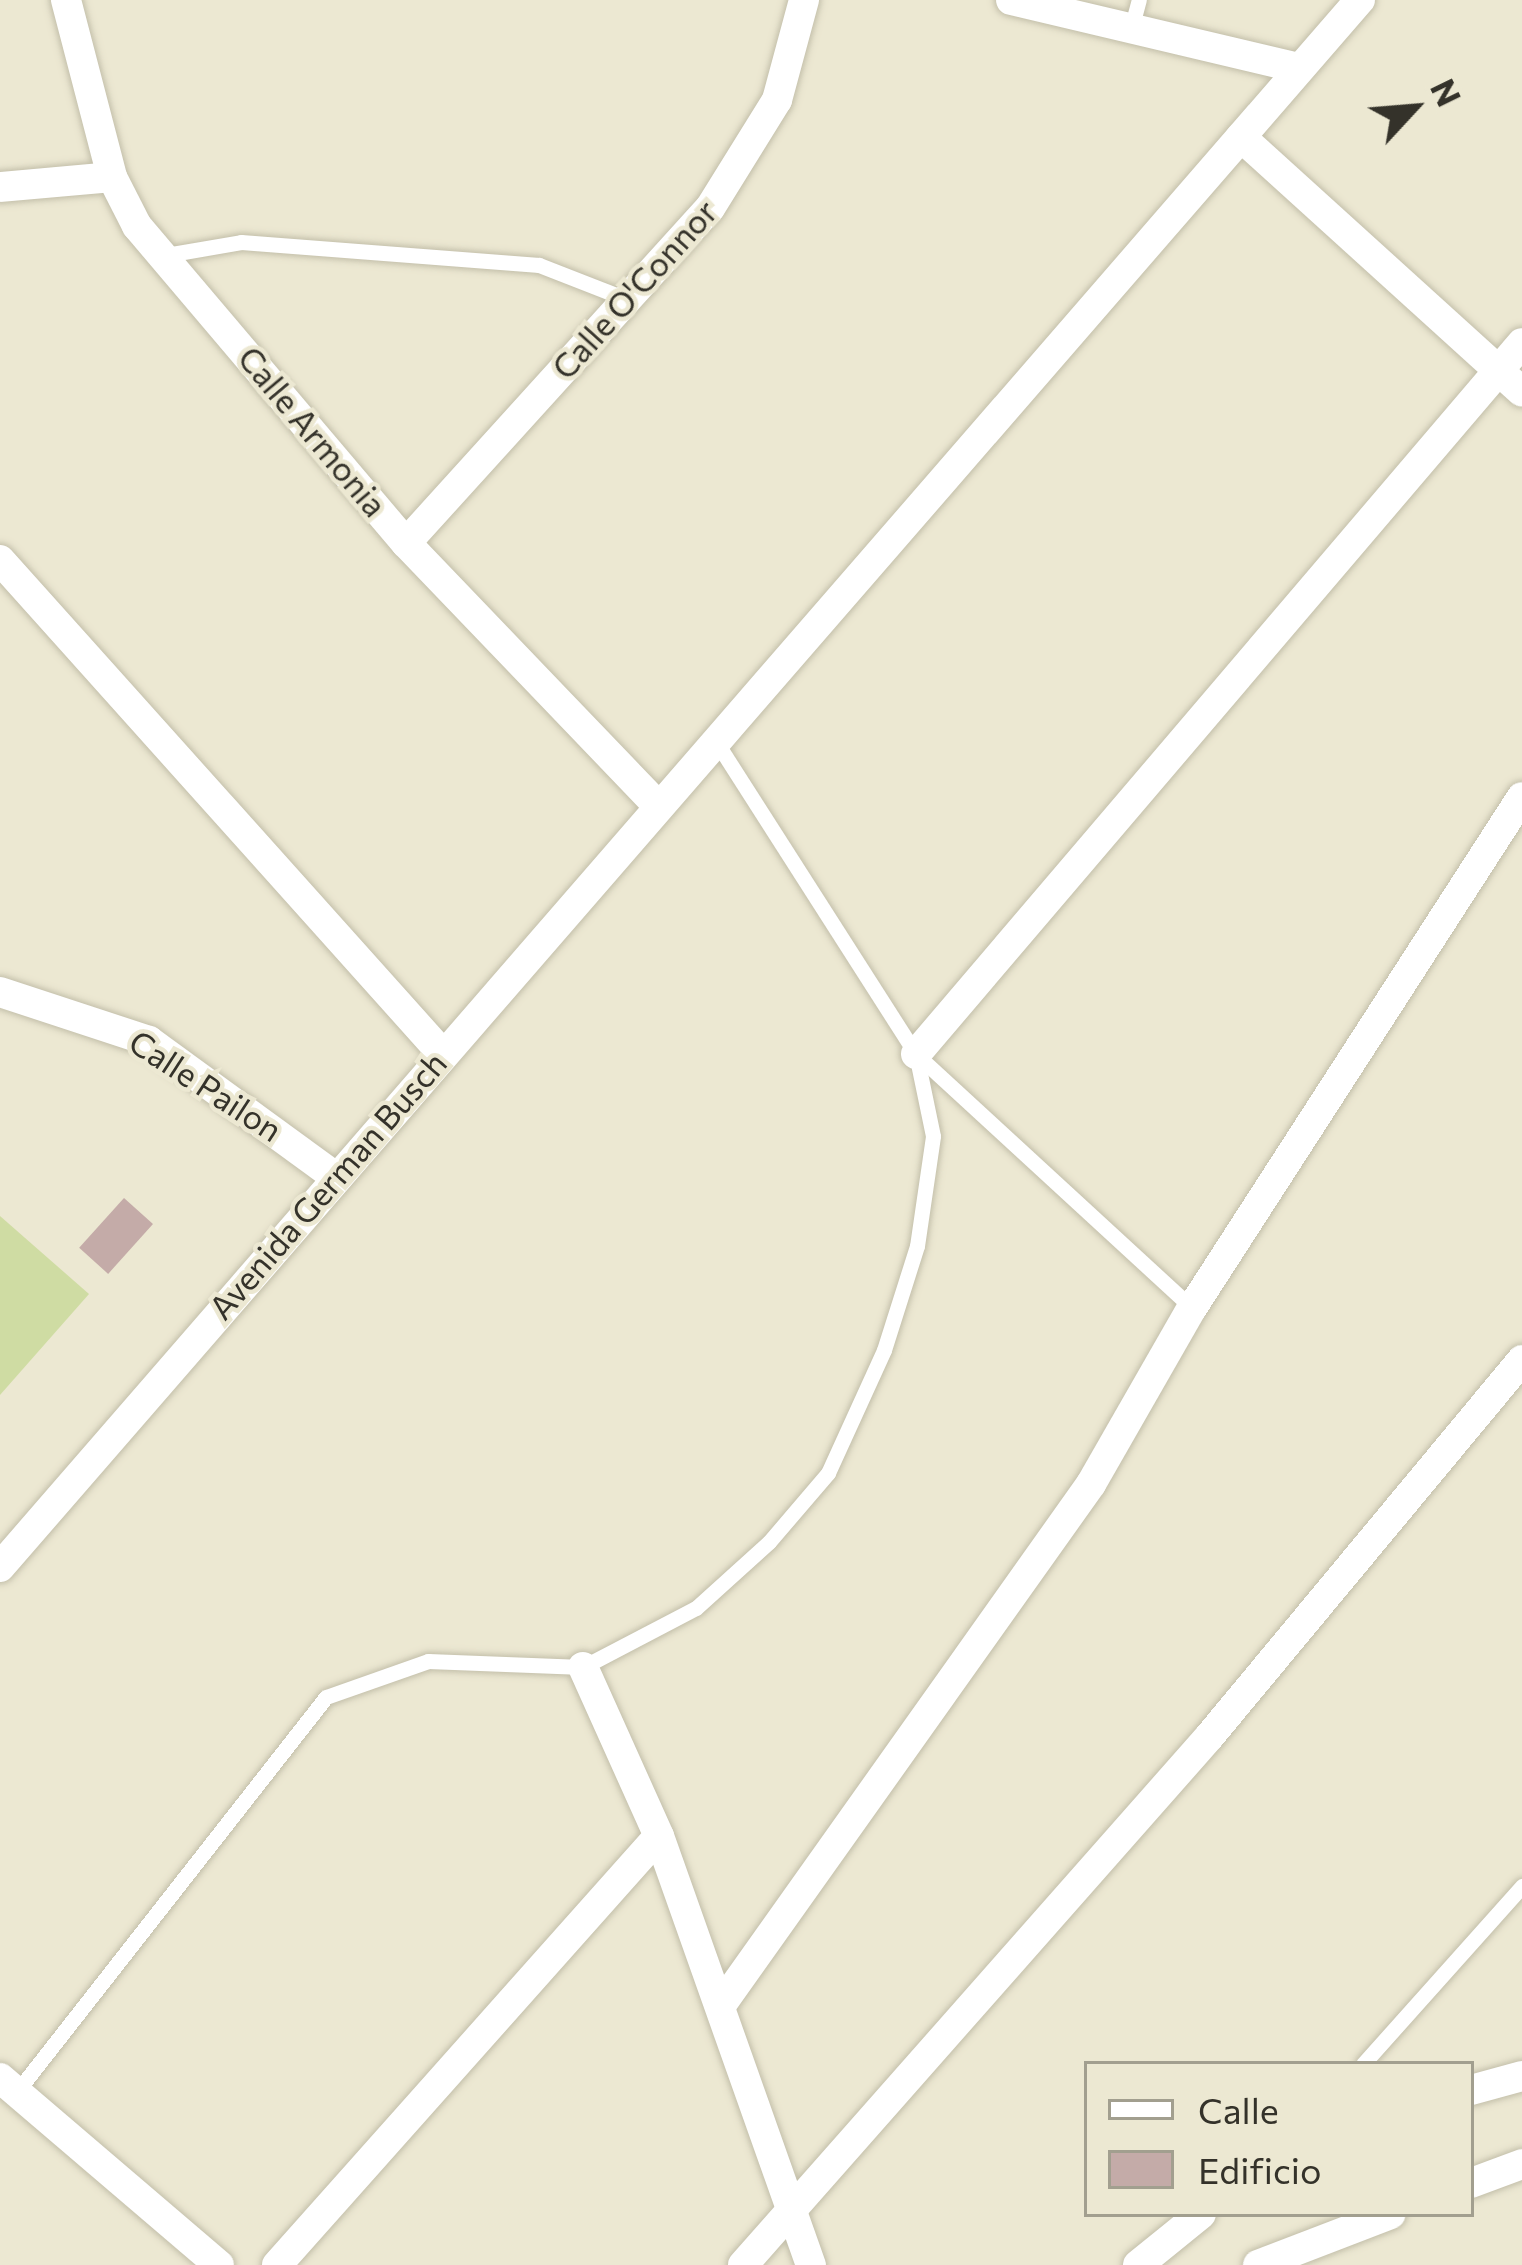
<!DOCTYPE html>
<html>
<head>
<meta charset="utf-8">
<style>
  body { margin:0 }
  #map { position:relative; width:1522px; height:2265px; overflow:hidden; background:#ece8d2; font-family:Commissioner,sans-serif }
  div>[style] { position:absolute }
  .green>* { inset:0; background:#cfdca3 }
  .building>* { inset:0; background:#c4aba8; transform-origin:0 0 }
  .roads { filter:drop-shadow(0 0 3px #c3bfaa) drop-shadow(0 0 3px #c3bfaa) }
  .service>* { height:15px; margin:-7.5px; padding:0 7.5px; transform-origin:7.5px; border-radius:7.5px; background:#fff }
  .minor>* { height:30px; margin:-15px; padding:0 15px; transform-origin:15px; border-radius:15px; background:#fff }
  span { translate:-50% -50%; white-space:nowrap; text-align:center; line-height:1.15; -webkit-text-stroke:9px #ece8d2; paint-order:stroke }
  .street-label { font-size:33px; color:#34322a }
  .legend { position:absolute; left:1084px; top:2061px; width:390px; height:156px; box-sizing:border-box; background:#ece8d2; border:3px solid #a29f8f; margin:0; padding:15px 21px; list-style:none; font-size:36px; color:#34322a }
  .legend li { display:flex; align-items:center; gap:24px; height:60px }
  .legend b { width:60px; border:3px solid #a29f8f }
  .north { position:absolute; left:1354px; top:48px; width:120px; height:120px; -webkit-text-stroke:9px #ece8d2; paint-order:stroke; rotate:64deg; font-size:33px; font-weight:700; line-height:48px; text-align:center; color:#34322a }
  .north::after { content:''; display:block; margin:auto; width:42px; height:54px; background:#34322a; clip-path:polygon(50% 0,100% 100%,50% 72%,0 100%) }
</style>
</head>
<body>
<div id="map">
  <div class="green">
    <div style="clip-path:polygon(0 1216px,89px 1294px,0 1395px)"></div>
  </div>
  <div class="building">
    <div style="left:124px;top:1198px;width:39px;height:67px;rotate:42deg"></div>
  </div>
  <div class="roads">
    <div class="service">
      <div style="left:1131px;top:29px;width:30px;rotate:-75deg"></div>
      <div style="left:166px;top:255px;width:76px;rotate:-9.8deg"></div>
      <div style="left:241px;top:242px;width:299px;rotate:4.4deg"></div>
      <div style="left:539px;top:265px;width:93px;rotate:21.3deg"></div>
      <div style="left:717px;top:743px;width:369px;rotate:57.4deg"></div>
      <div style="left:916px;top:1054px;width:375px;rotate:42.6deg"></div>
      <div style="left:1363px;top:2064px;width:239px;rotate:-48.2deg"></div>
      <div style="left:15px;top:2094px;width:504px;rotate:-51.93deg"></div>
      <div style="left:326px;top:1697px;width:108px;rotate:-19.4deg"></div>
      <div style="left:428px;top:1661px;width:155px;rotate:2.2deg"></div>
      <div style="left:583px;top:1667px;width:127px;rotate:-27.6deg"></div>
      <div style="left:696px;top:1608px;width:98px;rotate:-42.1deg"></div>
      <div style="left:769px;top:1542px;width:91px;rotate:-49.5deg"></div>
      <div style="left:828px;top:1473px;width:135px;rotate:-65.5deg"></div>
      <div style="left:884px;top:1350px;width:109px;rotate:-72.4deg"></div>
      <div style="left:917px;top:1246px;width:111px;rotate:-81.7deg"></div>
      <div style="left:933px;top:1136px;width:84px;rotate:-101.7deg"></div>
    </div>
    <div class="minor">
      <div style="left:66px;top:0;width:183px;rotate:75.4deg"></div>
      <div style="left:112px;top:177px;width:55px;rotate:63deg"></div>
      <div style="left:137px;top:226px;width:416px;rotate:49.7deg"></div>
      <div style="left:406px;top:543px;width:364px;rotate:46.2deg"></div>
      <div style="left:1011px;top:0;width:296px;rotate:13.3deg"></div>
      <div style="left:1241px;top:137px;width:379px;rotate:42.2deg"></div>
      <div style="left:0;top:187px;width:112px;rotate:-5.1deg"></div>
      <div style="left:406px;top:543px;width:452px;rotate:-47.8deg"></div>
      <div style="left:710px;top:208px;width:127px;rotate:-58.2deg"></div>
      <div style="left:777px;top:100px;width:104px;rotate:-74.9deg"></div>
      <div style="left:0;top:560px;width:661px;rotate:48.13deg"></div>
      <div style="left:0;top:992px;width:157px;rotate:18.2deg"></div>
      <div style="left:149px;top:1041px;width:228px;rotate:36.1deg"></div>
      <div style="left:916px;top:1054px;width:934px;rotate:-49.56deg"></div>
      <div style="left:0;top:1567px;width:2075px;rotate:-49.05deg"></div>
      <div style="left:583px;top:1667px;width:185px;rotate:65.8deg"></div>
      <div style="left:659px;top:1836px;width:455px;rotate:70.5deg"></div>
      <div style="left:721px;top:2005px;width:639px;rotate:-54.62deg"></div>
      <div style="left:1091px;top:1484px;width:203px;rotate:-60.2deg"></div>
      <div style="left:1192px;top:1308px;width:608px;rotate:-57.15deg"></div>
      <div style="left:0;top:2078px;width:288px;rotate:40.5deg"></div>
      <div style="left:1471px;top:2090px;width:53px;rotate:-15.4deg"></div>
      <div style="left:1471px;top:2183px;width:54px;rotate:-20.4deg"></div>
      <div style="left:277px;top:2265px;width:574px;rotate:-48.32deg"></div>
      <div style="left:743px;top:2265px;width:704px;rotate:-48.57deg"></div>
      <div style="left:1209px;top:1737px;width:490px;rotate:-50.3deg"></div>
      <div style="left:1138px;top:2265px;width:81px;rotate:-39deg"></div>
      <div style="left:1258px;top:2265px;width:142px;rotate:-21deg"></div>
    </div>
  </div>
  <div class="street-label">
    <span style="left:634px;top:289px;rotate:-48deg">Calle O'Connor</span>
    <span style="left:313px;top:431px;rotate:50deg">Calle Armonia</span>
    <span style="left:206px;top:1085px;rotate:33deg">Calle Pailon</span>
    <span style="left:327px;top:1185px;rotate:-49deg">Avenida German Busch</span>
  </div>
  <ul class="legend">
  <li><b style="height:15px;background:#fff"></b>Calle</li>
  <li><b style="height:33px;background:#c4aba8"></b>Edificio</li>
  </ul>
  <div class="north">N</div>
</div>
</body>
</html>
